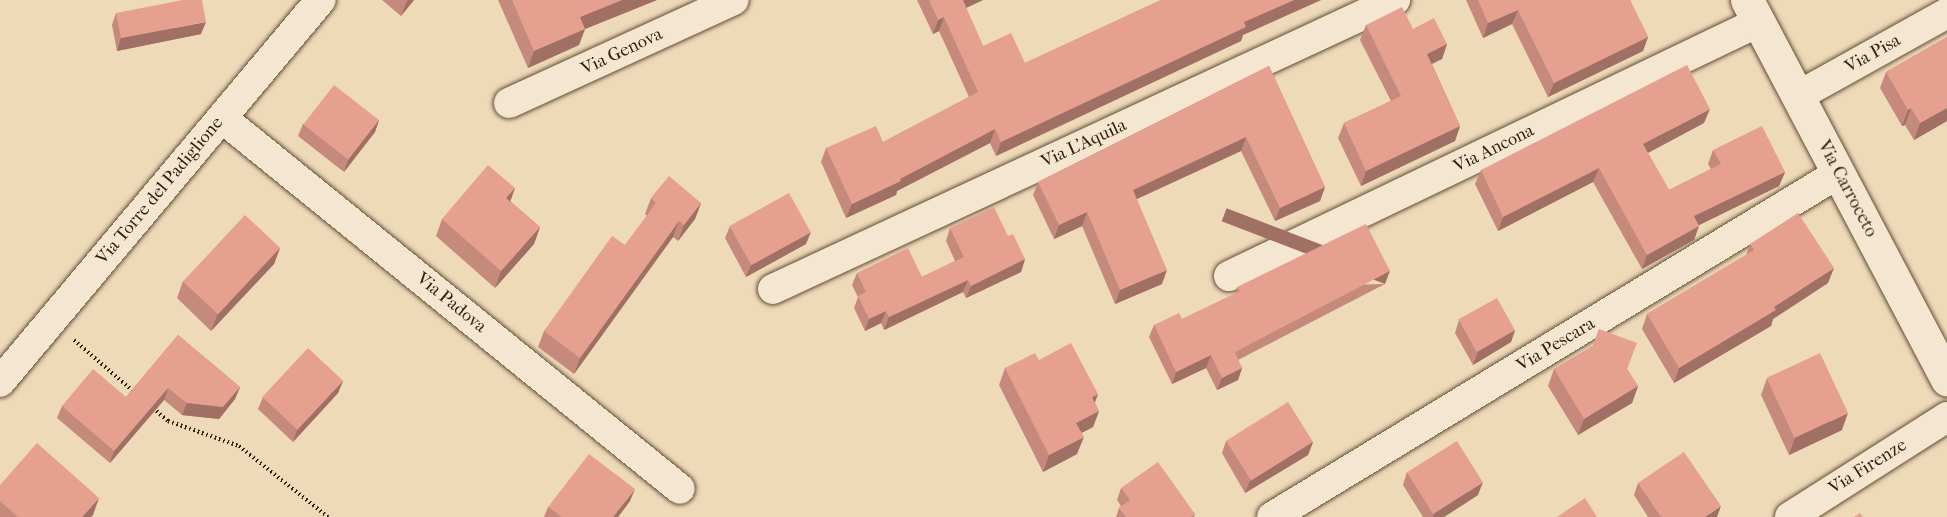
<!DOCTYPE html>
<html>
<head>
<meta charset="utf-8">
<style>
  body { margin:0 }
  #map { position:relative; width:1947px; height:517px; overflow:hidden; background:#eed9b8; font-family:"IM FELL French Canon",serif }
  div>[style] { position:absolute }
  .path>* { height:4px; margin-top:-2px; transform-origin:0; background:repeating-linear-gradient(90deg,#352009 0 1.5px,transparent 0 4.5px) }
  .roads { filter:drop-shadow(0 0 2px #634e35) drop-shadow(0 0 2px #634e35) }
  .minor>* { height:30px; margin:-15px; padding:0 15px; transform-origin:15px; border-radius:15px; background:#f4e6d1 }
  .tertiary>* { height:33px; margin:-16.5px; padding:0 16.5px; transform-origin:16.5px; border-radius:16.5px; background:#f4e6d1 }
  .wall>* { inset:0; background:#c58a7c }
  .shaded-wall>* { inset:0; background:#a07065; transform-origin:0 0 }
  .building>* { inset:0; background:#e5a090; transform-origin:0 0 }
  span { translate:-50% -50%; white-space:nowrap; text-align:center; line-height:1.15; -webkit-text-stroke:5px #f4e6d1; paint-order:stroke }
  .street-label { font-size:18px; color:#352009 }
</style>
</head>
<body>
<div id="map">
  <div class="path">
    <div style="left:74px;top:340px;width:79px;rotate:40.9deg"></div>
    <div style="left:153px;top:408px;width:20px;rotate:41deg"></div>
    <div style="left:168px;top:421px;width:75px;rotate:19.4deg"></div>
    <div style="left:239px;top:446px;width:114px;rotate:38.6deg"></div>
  </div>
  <div class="roads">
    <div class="minor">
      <div style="left:1798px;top:96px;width:171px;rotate:-29.1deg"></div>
      <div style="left:509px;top:103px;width:247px;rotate:-24.6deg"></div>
      <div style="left:222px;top:118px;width:589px;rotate:39.01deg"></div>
      <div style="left:1229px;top:276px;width:588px;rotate:-25.61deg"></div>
      <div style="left:773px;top:289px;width:686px;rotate:-24.92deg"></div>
      <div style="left:0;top:382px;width:499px;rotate:-50deg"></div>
      <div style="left:1272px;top:517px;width:663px;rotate:-31.25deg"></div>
      <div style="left:1790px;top:517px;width:186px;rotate:-32.5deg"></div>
    </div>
    <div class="tertiary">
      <div style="left:1747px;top:0;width:429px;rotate:62.2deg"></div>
    </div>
  </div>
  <div class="wall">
    <div style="clip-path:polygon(382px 0,414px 0,401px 16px)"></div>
    <div style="clip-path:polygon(498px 0,657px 0,585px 29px,579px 45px,528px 68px)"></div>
    <div style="clip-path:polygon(917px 0,983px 0,966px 8px,983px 46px,1025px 63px,1161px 0,1321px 0,1243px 35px,1241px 41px,996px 156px,990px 143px,897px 191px,896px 195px,846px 218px,821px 162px,826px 148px,883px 142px,969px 97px,939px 31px,933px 34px)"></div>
    <div style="clip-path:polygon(1466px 0,1630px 0,1648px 37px,1643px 51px,1548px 97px,1512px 24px,1483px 38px)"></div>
    <div style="clip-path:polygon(116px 13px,201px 34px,117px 51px,112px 25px)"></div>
    <div style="clip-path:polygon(1366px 25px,1413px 29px,1447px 44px,1442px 59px,1432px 64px,1460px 126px,1455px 141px,1361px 186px,1338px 138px,1344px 123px,1391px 101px,1360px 40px)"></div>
    <div style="clip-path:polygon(1947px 37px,1947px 121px,1914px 140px,1905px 125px,1902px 126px,1880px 88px,1886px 72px)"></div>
    <div style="clip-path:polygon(1269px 66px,1325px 187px,1320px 201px,1275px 221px,1241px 151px,1137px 199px,1162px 284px,1115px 304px,1082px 226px,1054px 239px,1033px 195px,1038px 182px)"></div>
    <div style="clip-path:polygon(379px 120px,375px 132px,344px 172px,298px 136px,303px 124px)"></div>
    <div style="clip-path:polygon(1704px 123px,1648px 153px,1669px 190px,1711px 169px,1708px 164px,1713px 150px,1785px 172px,1779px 186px,1699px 225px,1694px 240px,1642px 269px,1593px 182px,1498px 231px,1475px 184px,1481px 170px)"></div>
    <div style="clip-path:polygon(515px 188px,510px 201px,540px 227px,534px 244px,495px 288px,436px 236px,442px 219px)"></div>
    <div style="clip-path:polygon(651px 198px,701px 203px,695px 219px,678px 241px,673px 237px,574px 374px,538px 347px,544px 331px,625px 245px,647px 216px,645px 214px)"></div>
    <div style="clip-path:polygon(730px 226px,806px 244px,746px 277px,725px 238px)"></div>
    <div style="clip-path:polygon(950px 228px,1008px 236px,1025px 259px,1021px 272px,966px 298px,963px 292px,884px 330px,881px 323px,865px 331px,854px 308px,858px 297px,852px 285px,857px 273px,922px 277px,955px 261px,946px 241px)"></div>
    <div style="clip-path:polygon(1750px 244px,1828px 283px,1773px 319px,1771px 326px,1674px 383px,1642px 329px,1647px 314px,1746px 255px)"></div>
    <div style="clip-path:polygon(280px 248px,274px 264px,211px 331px,177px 298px,183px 281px)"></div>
    <div style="clip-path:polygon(1385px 284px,1238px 360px,1242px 368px,1238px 380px,1217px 390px,1206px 368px,1172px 384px,1149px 337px,1154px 325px,1182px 319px,1235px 294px,1237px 287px)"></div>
    <div style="clip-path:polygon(1459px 320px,1515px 330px,1511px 342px,1473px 365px,1455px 333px)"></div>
    <div style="clip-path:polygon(1599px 329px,1627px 369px,1638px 386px,1632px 403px,1578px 435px,1548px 386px,1554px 369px,1593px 346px)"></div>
    <div style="clip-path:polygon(178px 335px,240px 387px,235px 399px,219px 419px,182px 415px,164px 400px,110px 463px,57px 418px,62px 406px,126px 397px)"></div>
    <div style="clip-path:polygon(1039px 360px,1095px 403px,1099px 411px,1093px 427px,1081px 433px,1077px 454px,1043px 472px,999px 385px,1005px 368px)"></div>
    <div style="clip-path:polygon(1767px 378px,1842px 430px,1789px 455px,1761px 395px)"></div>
    <div style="clip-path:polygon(343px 381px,338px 393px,293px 442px,258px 409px,263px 397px)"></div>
    <div style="clip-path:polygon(1226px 441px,1313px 442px,1308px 455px,1245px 493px,1222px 453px)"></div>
    <div style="clip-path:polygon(1407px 472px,1478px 495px,1444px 517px,1423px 517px,1403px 485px)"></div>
    <div style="clip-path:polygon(1638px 483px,1717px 517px,1648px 517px,1634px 495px)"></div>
    <div style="clip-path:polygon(0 485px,93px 515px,91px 517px,0 517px)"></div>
    <div style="clip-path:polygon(1121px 488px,1195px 514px,1194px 517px,1116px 517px,1119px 508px,1121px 506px,1117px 500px)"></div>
    <div style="clip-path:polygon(630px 501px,618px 517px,544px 517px,548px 507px)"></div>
  </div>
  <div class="shaded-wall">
    <div style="clip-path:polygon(408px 0,414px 0,401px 16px,406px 3px)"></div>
    <div style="clip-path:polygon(622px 0,657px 0,585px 29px,579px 45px,528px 68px,534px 51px,580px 17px)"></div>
    <div style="clip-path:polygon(961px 0,983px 0,957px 12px)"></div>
    <div style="clip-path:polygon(1294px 0,1321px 0,1243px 35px,1241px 41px,996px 156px,1001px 142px,1244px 22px)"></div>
    <div style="clip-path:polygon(1518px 10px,1512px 24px,1483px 38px,1488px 23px)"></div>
    <div style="clip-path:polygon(944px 17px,939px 31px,933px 34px,938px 20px)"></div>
    <div style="clip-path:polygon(206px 22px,201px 34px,117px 51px,121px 38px)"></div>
    <div style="clip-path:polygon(1648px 37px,1643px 51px,1548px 97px,1554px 83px)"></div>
    <div style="clip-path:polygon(1447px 44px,1442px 59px,1421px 69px,1427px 54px)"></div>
    <div style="clip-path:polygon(1911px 108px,1905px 125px,1902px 126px,1908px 110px)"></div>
    <div style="clip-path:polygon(1947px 108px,1947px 121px,1914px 140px,1920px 123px)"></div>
    <div style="clip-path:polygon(1710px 109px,1704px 123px,1638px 158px,1643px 144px)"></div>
    <div style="clip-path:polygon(379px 120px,375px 132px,344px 172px,348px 160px)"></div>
    <div style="clip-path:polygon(1460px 126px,1455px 141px,1361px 186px,1366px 171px)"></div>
    <div style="clip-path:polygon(995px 129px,990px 143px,897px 191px,896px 195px,846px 218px,852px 204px)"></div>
    <div style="clip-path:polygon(1246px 137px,1241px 151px,1128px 203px,1133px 190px)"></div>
    <div style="clip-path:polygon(1599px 168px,1593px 182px,1498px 231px,1503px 217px)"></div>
    <div style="clip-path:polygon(1785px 172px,1779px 186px,1689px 230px,1694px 216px)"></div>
    <div style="clip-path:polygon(1325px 187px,1320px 201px,1275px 221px,1280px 208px)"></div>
    <div style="clip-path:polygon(515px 188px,509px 205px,506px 198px)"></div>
    <div style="clip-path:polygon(701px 203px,695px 219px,678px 241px,684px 225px)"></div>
    <div style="clip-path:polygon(1087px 212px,1082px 226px,1054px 239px,1059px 225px)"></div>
    <div style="clip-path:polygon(679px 221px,673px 237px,574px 374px,580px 358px)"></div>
    <div style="clip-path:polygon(1699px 226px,1694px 240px,1642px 269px,1647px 255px)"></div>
    <div style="clip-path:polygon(540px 227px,534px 244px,495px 288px,501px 271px)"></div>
    <div style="clip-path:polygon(811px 232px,806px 244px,746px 277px,751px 265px)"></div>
    <div style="clip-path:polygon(280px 248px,274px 264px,211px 331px,218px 314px)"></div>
    <div style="clip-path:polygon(1025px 259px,1021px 272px,966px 298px,971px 286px)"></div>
    <div style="clip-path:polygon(1834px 268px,1828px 283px,1773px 319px,1771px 326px,1674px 383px,1679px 368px)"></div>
    <div style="clip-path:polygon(1167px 270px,1162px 284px,1115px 304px,1120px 290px)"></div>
    <div style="left:1390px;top:271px;width:14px;height:175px;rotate:111deg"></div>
    <div style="clip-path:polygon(968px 280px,963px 292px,884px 330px,889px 317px)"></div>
    <div style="clip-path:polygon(886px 311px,881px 323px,865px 331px,869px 319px)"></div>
    <div style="clip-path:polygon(1515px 330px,1511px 342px,1473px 365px,1478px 352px)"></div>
    <div style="clip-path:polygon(1211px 355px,1206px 368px,1172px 384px,1176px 372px)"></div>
    <div style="clip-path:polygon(1242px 368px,1238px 380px,1217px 390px,1222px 378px)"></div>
    <div style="clip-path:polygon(343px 381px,338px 393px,293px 442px,297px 430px)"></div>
    <div style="clip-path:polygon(1638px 386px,1632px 403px,1578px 435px,1584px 419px)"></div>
    <div style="clip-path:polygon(240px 387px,235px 399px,219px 419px,182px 415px,187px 403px)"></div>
    <div style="clip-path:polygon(168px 388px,164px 400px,110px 463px,114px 451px)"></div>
    <div style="clip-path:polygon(1098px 394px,1092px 411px,1092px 397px)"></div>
    <div style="clip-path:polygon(1099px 411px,1093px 427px,1070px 439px,1076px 423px)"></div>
    <div style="clip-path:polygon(1848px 413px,1842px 430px,1789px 455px,1795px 438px)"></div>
    <div style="clip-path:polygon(1084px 437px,1077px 454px,1043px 472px,1049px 455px)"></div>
    <div style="clip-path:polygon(1313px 442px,1308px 455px,1245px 493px,1250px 481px)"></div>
    <div style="clip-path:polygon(1483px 482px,1478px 495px,1444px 517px,1433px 517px,1434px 514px)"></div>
    <div style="clip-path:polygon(635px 489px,630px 501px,618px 517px,613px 517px)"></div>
    <div style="clip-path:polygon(99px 498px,93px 515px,91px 517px,82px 517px)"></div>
    <div style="clip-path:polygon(1721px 506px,1717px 517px,1705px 517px)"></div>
  </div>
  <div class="building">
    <div style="clip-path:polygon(183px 0,202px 0,206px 22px,121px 38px,116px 13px)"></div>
    <div style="clip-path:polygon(512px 0,622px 0,580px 17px,585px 29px,534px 51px)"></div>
    <div style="clip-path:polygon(929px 0,963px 0,983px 46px,1011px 33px,1025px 63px,1161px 0,1294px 0,1244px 22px,1246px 27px,1001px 142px,995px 129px,900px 179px,901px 181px,852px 204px,826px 148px,876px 126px,883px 142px,978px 92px,944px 17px,938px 20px)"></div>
    <div style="clip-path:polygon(1478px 0,1630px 0,1648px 37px,1554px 83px,1518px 10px,1488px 23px)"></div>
    <div style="clip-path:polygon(1402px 7px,1413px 29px,1434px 18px,1447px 44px,1427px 54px,1460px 126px,1366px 171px,1344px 123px,1401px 96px,1366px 25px)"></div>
    <div style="clip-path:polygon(1947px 37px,1947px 108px,1920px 123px,1911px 108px,1908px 110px,1886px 72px)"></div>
    <div style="clip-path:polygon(1687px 65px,1710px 109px,1643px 144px,1669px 190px,1721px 164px,1713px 150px,1762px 126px,1785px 172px,1694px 216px,1699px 226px,1647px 255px,1599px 168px,1503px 217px,1481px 170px)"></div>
    <div style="clip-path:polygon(1269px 66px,1325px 187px,1280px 208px,1246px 137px,1133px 190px,1167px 270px,1120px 290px,1087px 212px,1059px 225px,1038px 182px)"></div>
    <div style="left:334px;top:85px;width:57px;height:50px;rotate:38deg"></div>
    <div style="clip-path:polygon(488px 165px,515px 188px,506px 198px,540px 227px,501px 271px,442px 219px)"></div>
    <div style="clip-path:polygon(669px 176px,701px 203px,684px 225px,679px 221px,580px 358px,544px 331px,612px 236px,625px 245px,656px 203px,651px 198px)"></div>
    <div style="left:789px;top:193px;width:45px;height:68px;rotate:61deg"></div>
    <div style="clip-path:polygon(994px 207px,1008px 236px,1013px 234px,1025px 259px,971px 286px,968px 280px,889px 317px,886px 311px,869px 319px,858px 296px,866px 292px,857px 273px,908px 248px,922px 277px,964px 257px,950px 228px)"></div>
    <div style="clip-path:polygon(1798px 213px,1834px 268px,1774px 307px,1776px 310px,1679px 368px,1647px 314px,1754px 250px,1750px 244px)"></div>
    <div style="left:245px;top:215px;width:48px;height:91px;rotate:43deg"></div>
    <div style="clip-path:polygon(1366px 224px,1390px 271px,1235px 352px,1242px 368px,1222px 378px,1211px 355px,1176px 372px,1154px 325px,1179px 313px,1182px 319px,1240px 291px,1237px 287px)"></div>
    <div style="left:1497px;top:298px;width:37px;height:44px;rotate:61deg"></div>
    <div style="clip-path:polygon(1599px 329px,1637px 343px,1627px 369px,1638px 386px,1584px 419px,1554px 369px,1593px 346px)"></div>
    <div style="clip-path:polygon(178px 335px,240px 387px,223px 407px,187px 403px,168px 388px,114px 451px,62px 406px,93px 369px,126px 397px)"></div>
    <div style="clip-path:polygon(1071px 343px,1098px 394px,1092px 397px,1099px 411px,1076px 423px,1084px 437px,1049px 455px,1005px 368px,1035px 353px,1039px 360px)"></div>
    <div style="left:308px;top:348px;width:48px;height:67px;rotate:43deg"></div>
    <div style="left:1820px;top:353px;width:66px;height:59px;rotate:65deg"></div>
    <div style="left:1288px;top:402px;width:47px;height:73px;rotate:58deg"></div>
    <div style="left:1457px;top:441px;width:49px;height:59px;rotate:58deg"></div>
    <div style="clip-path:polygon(37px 443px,99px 498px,82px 517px,18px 517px,0 501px,0 485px)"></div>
    <div style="clip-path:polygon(1684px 452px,1721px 506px,1705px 517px,1661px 517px,1638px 483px)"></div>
    <div style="clip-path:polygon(589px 454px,635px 489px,613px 517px,562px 517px,548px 507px)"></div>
    <div style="clip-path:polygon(1158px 462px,1195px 514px,1191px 517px,1126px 517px,1119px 508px,1130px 500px,1121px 488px)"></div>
    <div style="clip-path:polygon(1585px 498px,1597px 517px,1557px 517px)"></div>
    <div style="clip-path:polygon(1860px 513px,1863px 517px,1854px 517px)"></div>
  </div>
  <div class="street-label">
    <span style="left:622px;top:52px;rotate:-25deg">Via Genova</span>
    <span style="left:1873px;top:54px;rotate:-29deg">Via Pisa</span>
    <span style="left:1084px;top:144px;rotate:-25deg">Via L'Aquila</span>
    <span style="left:1494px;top:149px;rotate:-26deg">Via Ancona</span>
    <span style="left:1847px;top:189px;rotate:62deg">Via Carroceto</span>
    <span style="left:160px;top:191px;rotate:-50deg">Via Torre del Padiglione</span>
    <span style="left:451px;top:303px;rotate:39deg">Via Padova</span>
    <span style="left:1556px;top:345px;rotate:-31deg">Via Pescara</span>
    <span style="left:1868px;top:467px;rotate:-32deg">Via Firenze</span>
  </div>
</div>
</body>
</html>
